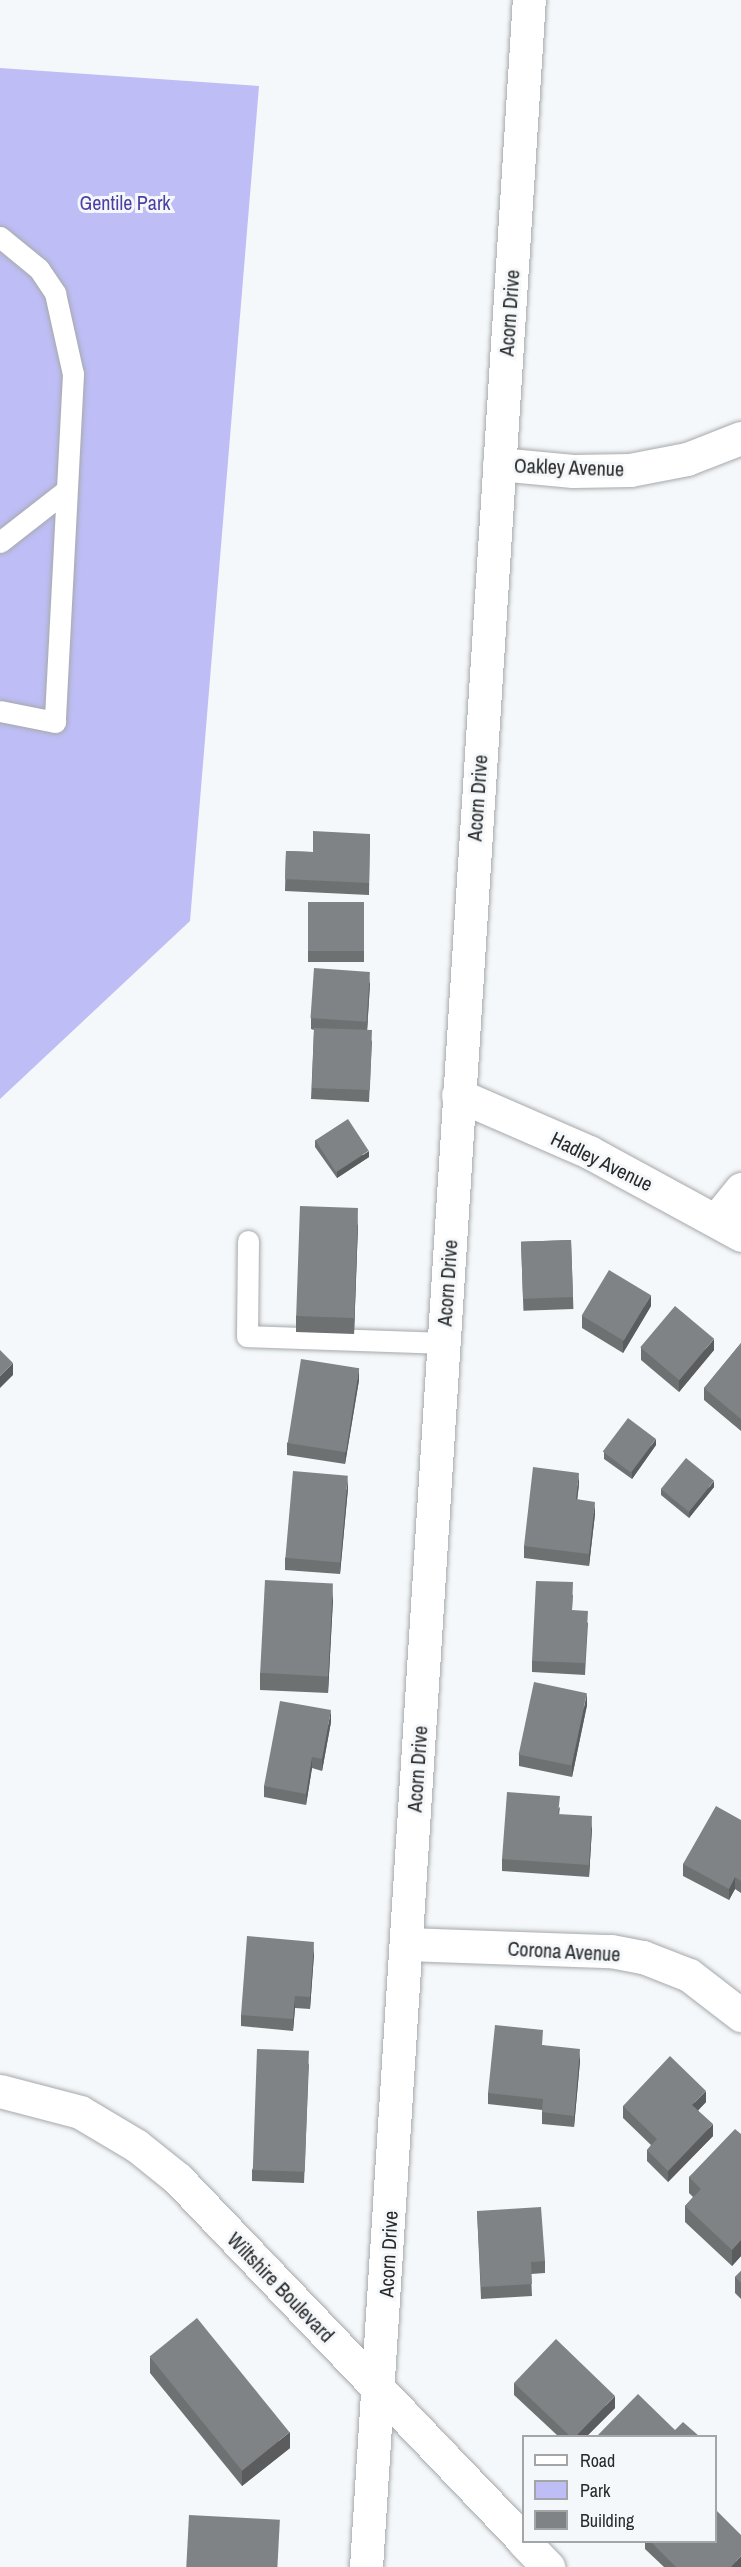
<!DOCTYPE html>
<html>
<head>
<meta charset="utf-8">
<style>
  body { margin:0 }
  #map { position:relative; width:741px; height:2567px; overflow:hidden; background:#f5f8fa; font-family:"Archivo Narrow",sans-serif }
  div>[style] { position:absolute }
  .green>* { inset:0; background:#bebdf5 }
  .roads { filter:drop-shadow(0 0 2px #a6a9ab) drop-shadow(0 0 2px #a6a9ab) }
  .lane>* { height:21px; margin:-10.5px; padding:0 10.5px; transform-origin:10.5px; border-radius:10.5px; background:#fff }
  .street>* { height:33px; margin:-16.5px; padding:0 16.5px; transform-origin:16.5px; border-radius:16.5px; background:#fff }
  .wall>* { inset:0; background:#6e7172; transform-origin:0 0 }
  .shaded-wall>* { inset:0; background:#5a5c5d }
  .building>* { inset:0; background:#808385; transform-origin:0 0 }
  span { translate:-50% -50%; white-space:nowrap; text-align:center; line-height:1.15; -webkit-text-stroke:6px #f5f8fa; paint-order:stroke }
  .park-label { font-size:20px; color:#4d3ea3 }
  .street-label { font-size:20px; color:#28292a }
  .legend { position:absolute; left:522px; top:2435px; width:195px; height:108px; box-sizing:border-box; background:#f5f8fa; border:2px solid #a3a5a7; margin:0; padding:8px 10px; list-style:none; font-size:18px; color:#28292a }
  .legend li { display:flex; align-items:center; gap:12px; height:30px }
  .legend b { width:30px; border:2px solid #a3a5a7 }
</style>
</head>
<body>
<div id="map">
  <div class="green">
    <div style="clip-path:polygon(0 68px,259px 86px,190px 921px,0 1099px)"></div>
  </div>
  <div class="roads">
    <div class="lane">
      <div style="left:0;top:237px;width:50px;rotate:39.4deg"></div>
      <div style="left:39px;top:269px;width:29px;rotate:56deg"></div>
      <div style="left:55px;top:293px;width:83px;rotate:77.5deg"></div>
      <div style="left:73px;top:374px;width:348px;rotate:93deg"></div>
      <div style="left:55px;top:722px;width:56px;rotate:-168.7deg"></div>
      <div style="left:0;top:542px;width:81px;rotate:-38deg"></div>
      <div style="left:248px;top:1241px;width:95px;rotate:90.6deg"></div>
      <div style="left:247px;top:1336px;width:196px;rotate:2deg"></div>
    </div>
    <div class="street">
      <div style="left:499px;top:464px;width:74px;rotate:5.4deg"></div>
      <div style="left:573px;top:471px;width:57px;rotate:-1deg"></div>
      <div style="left:630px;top:470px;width:58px;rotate:-10.9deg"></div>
      <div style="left:687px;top:459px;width:58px;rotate:-21.3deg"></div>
      <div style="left:458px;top:1095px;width:143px;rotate:23.5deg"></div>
      <div style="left:589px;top:1152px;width:173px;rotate:28.6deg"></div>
      <div style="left:716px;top:1220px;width:40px;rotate:-51deg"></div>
      <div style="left:406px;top:1944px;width:205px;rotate:2deg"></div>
      <div style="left:611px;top:1951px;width:33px;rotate:11deg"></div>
      <div style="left:643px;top:1957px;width:49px;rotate:21.4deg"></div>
      <div style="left:689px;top:1975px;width:66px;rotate:37.6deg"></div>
      <div style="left:0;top:2091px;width:83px;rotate:14.7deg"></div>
      <div style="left:80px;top:2112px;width:66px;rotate:30.8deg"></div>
      <div style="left:137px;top:2146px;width:53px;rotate:38.8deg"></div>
      <div style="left:178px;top:2179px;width:501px;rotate:46.29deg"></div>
      <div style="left:524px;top:2542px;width:35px;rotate:46deg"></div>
      <div style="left:366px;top:2567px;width:2572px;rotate:-86.37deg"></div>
    </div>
  </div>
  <div class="wall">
    <div style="clip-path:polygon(370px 834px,369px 895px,285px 891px,286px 851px,313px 852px)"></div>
    <div style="left:308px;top:902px;width:56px;height:60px"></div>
    <div style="clip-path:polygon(370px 983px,367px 1030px,372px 1042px,369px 1102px,311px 1099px,314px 1030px,311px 1029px,311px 1018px)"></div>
    <div style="clip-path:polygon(315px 1140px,369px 1157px,337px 1178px,315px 1147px)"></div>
    <div style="clip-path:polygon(358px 1224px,354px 1334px,296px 1332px,296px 1316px)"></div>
    <div style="left:571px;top:1240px;width:69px;height:50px;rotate:88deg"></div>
    <div style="clip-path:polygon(651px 1306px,623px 1353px,582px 1328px,582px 1316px)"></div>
    <div style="clip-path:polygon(741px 1343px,741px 1431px,704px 1400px,704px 1388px)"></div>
    <div style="clip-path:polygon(641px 1348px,714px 1350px,679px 1392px,641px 1360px)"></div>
    <div style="clip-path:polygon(359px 1380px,345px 1464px,287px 1455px,287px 1443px)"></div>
    <div style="clip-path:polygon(656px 1445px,632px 1479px,604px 1459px,604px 1452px)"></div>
    <div style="clip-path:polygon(579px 1484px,577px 1499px,595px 1514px,589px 1566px,524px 1558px,524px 1546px)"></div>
    <div style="clip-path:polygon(714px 1487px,689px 1518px,661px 1495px,661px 1489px)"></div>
    <div style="clip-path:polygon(348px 1488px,340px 1574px,285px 1570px,285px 1558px)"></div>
    <div style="clip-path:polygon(573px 1594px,572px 1610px,588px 1623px,585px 1675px,532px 1672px,532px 1661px)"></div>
    <div style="clip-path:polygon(333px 1599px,328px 1693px,260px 1690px,260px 1673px)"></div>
    <div style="clip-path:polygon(587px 1705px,572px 1777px,519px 1766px,519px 1754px)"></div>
    <div style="clip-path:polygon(331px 1722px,322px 1771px,312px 1768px,306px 1805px,264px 1797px,264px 1786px)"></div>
    <div style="clip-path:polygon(560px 1807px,559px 1815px,592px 1828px,589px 1877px,502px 1871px,502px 1859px)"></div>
    <div style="clip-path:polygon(741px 1820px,741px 1893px,735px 1889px,729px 1900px,683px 1876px,683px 1864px)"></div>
    <div style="clip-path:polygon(314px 1954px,310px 2009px,295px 2008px,293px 2031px,241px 2026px,241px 2015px)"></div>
    <div style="clip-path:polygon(543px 2045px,580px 2061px,574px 2127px,542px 2124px,542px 2110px,488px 2104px,488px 2093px)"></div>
    <div style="clip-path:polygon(309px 2063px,304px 2183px,252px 2181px,252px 2170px)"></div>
    <div style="clip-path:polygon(706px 2102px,698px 2110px,713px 2136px,668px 2182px,647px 2161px,647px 2150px,651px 2145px,623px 2118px,623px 2106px)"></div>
    <div style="clip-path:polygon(741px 2134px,741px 2256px,732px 2266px,685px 2222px,685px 2206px,693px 2197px,689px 2193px,689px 2177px)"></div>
    <div style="clip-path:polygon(477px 2211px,545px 2261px,545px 2273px,531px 2274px,532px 2296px,481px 2299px)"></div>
    <div style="clip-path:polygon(741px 2271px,741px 2299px,735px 2293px,735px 2277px)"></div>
    <div style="clip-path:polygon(150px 2357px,290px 2448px,242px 2486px,150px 2373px)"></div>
    <div style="clip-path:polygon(514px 2383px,615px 2408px,587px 2436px,558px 2436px,514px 2395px)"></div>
    <div style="clip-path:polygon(645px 2541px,716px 2541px,741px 2567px,664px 2567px,645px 2549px)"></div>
  </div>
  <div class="shaded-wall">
    <div style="clip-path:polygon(370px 972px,370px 983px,367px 1033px,367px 1022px)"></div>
    <div style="clip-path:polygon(369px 1151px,369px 1157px,337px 1178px,337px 1172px)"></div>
    <div style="clip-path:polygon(358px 1208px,358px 1224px,354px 1334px,354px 1318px)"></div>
    <div style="clip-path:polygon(651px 1295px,651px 1306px,623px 1353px,623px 1341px)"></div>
    <div style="clip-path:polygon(714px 1339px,714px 1350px,679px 1392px,679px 1380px)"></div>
    <div style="clip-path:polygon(13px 1363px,13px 1375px,0 1388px,0 1376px)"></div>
    <div style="clip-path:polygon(359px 1368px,359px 1380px,345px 1464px,345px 1452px)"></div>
    <div style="clip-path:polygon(656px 1439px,656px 1445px,632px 1479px,632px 1472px)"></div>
    <div style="clip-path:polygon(579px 1473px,579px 1484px,576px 1511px,576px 1499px)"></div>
    <div style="clip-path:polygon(348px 1476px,348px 1488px,340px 1574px,340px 1563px)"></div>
    <div style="clip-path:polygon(714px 1481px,714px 1487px,689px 1518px,689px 1512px)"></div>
    <div style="clip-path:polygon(595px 1502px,595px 1514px,589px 1566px,589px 1554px)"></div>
    <div style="clip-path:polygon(333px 1583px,333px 1599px,328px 1693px,328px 1677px)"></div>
    <div style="clip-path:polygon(587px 1693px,587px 1705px,572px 1777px,572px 1765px)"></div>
    <div style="clip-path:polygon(331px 1710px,331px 1722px,322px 1771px,322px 1759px)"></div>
    <div style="clip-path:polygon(312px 1757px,312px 1768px,306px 1805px,306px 1794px)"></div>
    <div style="clip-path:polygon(592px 1816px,592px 1828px,589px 1877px,589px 1865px)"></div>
    <div style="clip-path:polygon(735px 1877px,735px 1889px,729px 1900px,729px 1889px)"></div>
    <div style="clip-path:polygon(314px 1942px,314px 1954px,310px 2009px,310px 1997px)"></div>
    <div style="clip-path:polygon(295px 1996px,295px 2008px,293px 2031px,293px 2019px)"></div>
    <div style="clip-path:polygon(580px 2049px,580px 2061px,574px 2127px,574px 2116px)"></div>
    <div style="clip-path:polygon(706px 2091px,706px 2102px,692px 2117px,692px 2105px)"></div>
    <div style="clip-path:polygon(713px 2124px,713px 2136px,668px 2182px,668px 2171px)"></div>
    <div style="clip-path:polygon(741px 2240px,741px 2256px,732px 2266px,732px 2250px)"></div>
    <div style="clip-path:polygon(615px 2396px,615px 2408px,587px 2436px,576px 2436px)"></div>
    <div style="clip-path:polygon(290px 2432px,290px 2448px,242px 2486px,242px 2470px)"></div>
    <div style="clip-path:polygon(741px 2556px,741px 2567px,731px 2567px)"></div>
  </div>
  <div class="building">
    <div style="clip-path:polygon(313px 831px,370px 834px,369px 883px,285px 879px,286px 851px,313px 852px)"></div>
    <div style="left:308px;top:902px;width:56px;height:49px"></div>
    <div style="left:314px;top:968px;width:56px;height:50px;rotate:4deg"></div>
    <div style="left:314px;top:1028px;width:58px;height:60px;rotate:2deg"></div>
    <div style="left:348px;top:1119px;width:38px;height:39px;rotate:57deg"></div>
    <div style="left:300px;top:1206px;width:58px;height:110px;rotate:2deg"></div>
    <div style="left:571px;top:1240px;width:57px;height:50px;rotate:88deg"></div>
    <div style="left:609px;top:1270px;width:49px;height:53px;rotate:31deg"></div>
    <div style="left:675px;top:1306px;width:51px;height:54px;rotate:40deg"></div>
    <div style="clip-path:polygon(741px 1343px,741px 1419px,704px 1388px)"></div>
    <div style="clip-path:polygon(0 1350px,13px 1363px,0 1376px)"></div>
    <div style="left:301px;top:1359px;width:59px;height:85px;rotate:9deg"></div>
    <div style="left:628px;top:1418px;width:35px;height:42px;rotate:37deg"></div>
    <div style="left:686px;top:1458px;width:36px;height:40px;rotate:39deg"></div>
    <div style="clip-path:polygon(533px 1467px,579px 1473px,576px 1499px,595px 1502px,589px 1554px,524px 1546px)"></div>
    <div style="left:293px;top:1471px;width:55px;height:87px;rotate:5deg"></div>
    <div style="left:265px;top:1580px;width:68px;height:93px;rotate:3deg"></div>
    <div style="clip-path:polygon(536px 1581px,573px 1582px,572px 1610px,588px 1611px,585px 1663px,532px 1661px)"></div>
    <div style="left:534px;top:1682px;width:54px;height:74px;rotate:12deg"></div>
    <div style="clip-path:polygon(280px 1701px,331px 1710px,322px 1759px,312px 1757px,306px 1794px,264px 1786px)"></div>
    <div style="clip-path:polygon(507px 1792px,560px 1796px,558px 1814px,592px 1816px,589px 1865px,502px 1859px)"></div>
    <div style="clip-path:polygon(716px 1806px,741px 1820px,741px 1881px,735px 1877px,729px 1889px,683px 1864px)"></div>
    <div style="clip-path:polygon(247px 1936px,314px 1942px,310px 1997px,295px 1996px,293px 2019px,241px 2015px)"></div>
    <div style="clip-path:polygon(495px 2025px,543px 2030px,542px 2045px,580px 2049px,574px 2116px,542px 2112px,543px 2099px,488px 2093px)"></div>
    <div style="left:257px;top:2049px;width:52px;height:121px;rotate:2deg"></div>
    <div style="clip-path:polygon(670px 2056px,706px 2091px,692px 2105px,713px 2124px,668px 2171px,647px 2150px,657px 2139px,623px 2106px)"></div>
    <div style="clip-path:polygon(735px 2129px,741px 2134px,741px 2240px,732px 2250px,685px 2206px,701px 2189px,689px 2177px)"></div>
    <div style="clip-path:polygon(541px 2207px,545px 2261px,531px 2262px,532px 2284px,481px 2287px,477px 2211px)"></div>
    <div style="clip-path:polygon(741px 2271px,741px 2283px,735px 2277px)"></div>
    <div style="left:197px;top:2318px;width:147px;height:61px;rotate:51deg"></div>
    <div style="clip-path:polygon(556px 2339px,615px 2396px,576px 2436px,570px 2436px,514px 2383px)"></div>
    <div style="clip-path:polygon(638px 2394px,675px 2430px,683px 2422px,699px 2436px,597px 2436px)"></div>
    <div style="clip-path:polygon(716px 2510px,741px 2535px,741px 2556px,731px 2567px,676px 2567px,650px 2541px,716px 2541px)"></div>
    <div style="left:189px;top:2515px;width:91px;height:52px;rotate:3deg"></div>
  </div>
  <div class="park-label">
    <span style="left:125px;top:202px">Gentile Park</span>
  </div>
  <div class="street-label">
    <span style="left:509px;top:313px;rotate:-86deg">Acorn Drive</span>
    <span style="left:569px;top:467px;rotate:2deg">Oakley Avenue</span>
    <span style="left:477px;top:798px;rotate:-86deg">Acorn Drive</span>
    <span style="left:602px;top:1161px;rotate:26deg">Hadley Avenue</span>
    <span style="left:447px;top:1283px;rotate:-86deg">Acorn Drive</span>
    <span style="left:417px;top:1769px;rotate:-86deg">Acorn Drive</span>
    <span style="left:564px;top:1951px;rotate:3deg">Corona Avenue</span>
    <span style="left:388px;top:2254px;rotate:-87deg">Acorn Drive</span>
    <span style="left:281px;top:2287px;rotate:46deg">Wiltshire Boulevard</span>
  </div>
  <ul class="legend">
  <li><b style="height:8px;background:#fff"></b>Road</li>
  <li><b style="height:16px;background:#bebdf5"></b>Park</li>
  <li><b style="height:16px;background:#808385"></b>Building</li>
  </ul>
</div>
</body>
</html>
